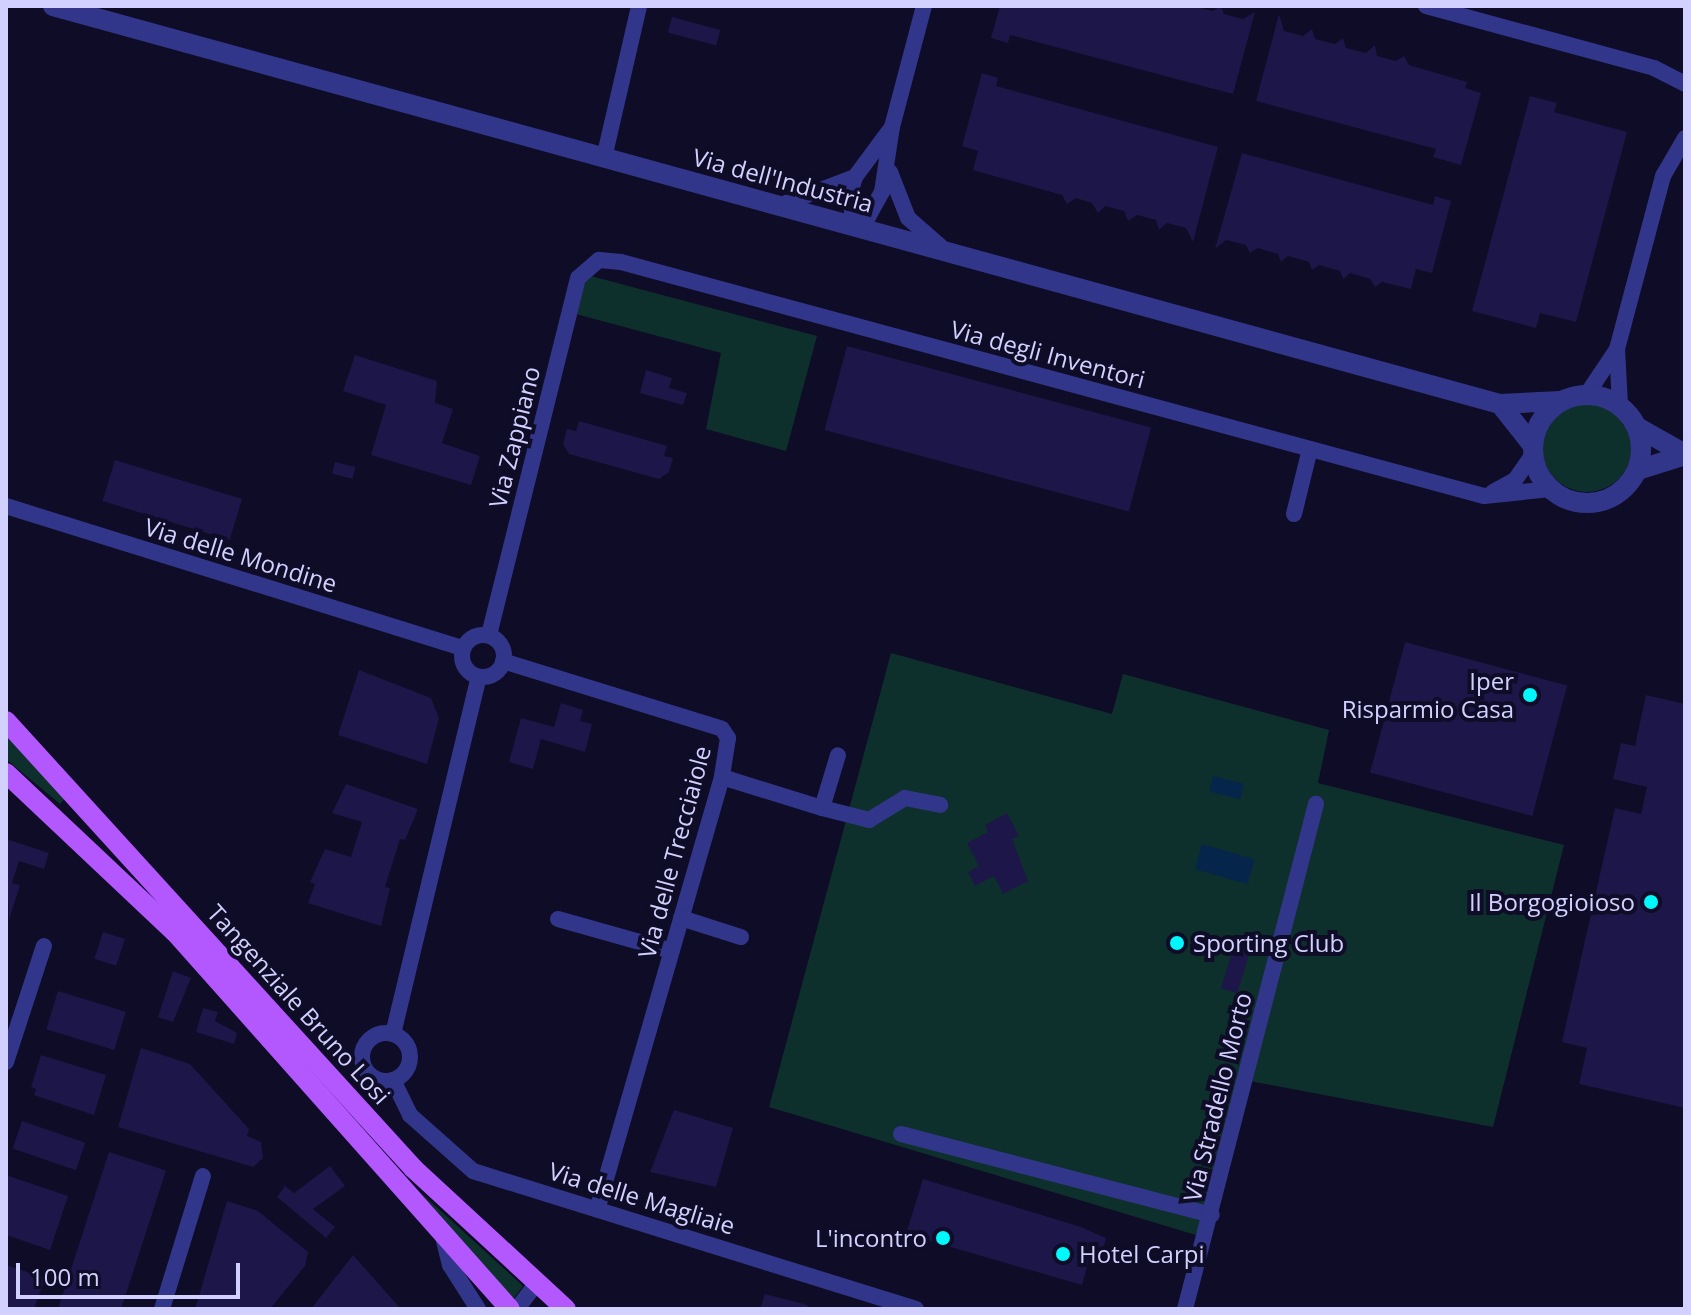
<!DOCTYPE html>
<html>
<head>
<meta charset="utf-8">
<style>
  body { margin:0 }
  #map { position:relative; width:1691px; height:1315px; overflow:hidden; background:#0e0c26; font-family:"Open Sans",sans-serif }
  div>[style] { position:absolute }
  .green>* { inset:0; background:#0e302c }
  .round { border-radius:50% }
  .water>* { inset:0; background:#06254a; transform-origin:0 0 }
  .building>* { inset:0; background:#1c1649; transform-origin:0 0 }
  .minor>* { height:16px; margin:-8px; padding:0 8px; transform-origin:8px; border-radius:8px; background:#32368a }
  .minor>.ring { margin:-8px; padding:0; box-sizing:content-box; background:none; border:16px solid #32368a; border-radius:50% }
  .tertiary>* { height:20px; margin:-10px; padding:0 10px; transform-origin:10px; border-radius:10px; background:#32368a }
  .tertiary>.ring { margin:-10px; padding:0; box-sizing:content-box; background:none; border:20px solid #32368a; border-radius:50% }
  .primary>* { height:20px; margin:-10px; padding:0 10px; transform-origin:10px; border-radius:10px; background:#b357ff }
  .dots>* { width:22px; height:22px; translate:-50% -50%; box-sizing:border-box; border:4px solid #0e0c26; border-radius:50% }
  span { translate:-50% -50%; white-space:nowrap; text-align:center; line-height:1.15; -webkit-text-stroke:8px #0e0c26; paint-order:stroke }
  .street-label { font-size:24px; color:#d2d0ff }
  .poi-label { font-size:24px; color:#d2d0ff }
  .right { translate:-100% -50%; text-align:right }
  .left { translate:0 -50%; text-align:left }
  .frame { position:absolute; inset:0; border:8px solid #d2d0ff; pointer-events:none }
  .scale { position:absolute; left:16px; top:1263px; width:224px; height:36px; box-sizing:border-box; border:4px solid #d2d0ff; border-top:0; padding-left:10px; font-size:24px; line-height:28px; white-space:nowrap; color:#d2d0ff; -webkit-text-stroke:6px #0e0c26; paint-order:stroke }
</style>
</head>
<body>
<div id="map">
  <div class="green">
    <div style="clip-path:polygon(587px 275px,817px 336px,786px 451px,706px 429px,721px 353px,576px 314px)"></div>
    <div class="round" style="left:1542px;top:402px;width:90px;height:90px"></div>
    <div style="clip-path:polygon(891px 653px,1112px 714px,1123px 674px,1329px 730px,1318px 783px,1564px 845px,1493px 1127px,1250px 1081px,1206px 1238px,769px 1107px)"></div>
    <div style="clip-path:polygon(6px 733px,66px 797px,60px 804px,6px 759px)"></div>
    <div style="clip-path:polygon(420px 1192px,523px 1286px,514px 1298px,505px 1291px)"></div>
  </div>
  <div class="water">
    <div style="left:1213px;top:776px;width:32px;height:16px;rotate:14deg"></div>
    <div style="left:1202px;top:844px;width:55px;height:26px;rotate:16deg"></div>
  </div>
  <div class="building">
    <div style="clip-path:polygon(1000px 6px,1192px 6px,1213px 11px,1221px 6px,1224px 14px,1243px 19px,1255px 12px,1233px 94px,1010px 35px,1008px 43px,991px 38px)"></div>
    <div style="clip-path:polygon(1279px 14px,1284px 31px,1303px 36px,1312px 29px,1315px 39px,1335px 44px,1343px 38px,1346px 48px,1366px 53px,1375px 45px,1377px 56px,1396px 61px,1404px 56px,1409px 65px,1467px 82px,1465px 88px,1481px 93px,1461px 165px,1433px 157px,1436px 149px,1256px 101px)"></div>
    <div style="left:672px;top:17px;width:50px;height:16px;rotate:15deg"></div>
    <div style="clip-path:polygon(982px 73px,998px 78px,996px 86px,1218px 147px,1193px 242px,1186px 228px,1167px 223px,1159px 230px,1156px 220px,1137px 215px,1128px 221px,1124px 211px,1105px 206px,1098px 213px,1092px 203px,1076px 198px,1067px 204px,1062px 195px,973px 170px,978px 151px,962px 146px)"></div>
    <div style="clip-path:polygon(1530px 96px,1557px 103px,1554px 112px,1627px 132px,1576px 322px,1540px 313px,1536px 328px,1472px 311px)"></div>
    <div style="clip-path:polygon(1242px 153px,1433px 205px,1435px 196px,1451px 201px,1432px 273px,1416px 269px,1411px 289px,1382px 282px,1375px 287px,1370px 279px,1350px 273px,1343px 279px,1340px 271px,1319px 265px,1312px 270px,1309px 262px,1288px 256px,1281px 262px,1278px 254px,1258px 248px,1250px 253px,1246px 245px,1226px 240px,1215px 249px)"></div>
    <div style="left:847px;top:346px;width:315px;height:87px;rotate:15deg"></div>
    <div style="clip-path:polygon(355px 355px,437px 381px,435px 403px,453px 409px,442px 443px,480px 456px,471px 485px,371px 455px,386px 405px,343px 391px)"></div>
    <div style="clip-path:polygon(646px 370px,672px 378px,669px 388px,687px 393px,683px 405px,640px 393px)"></div>
    <div style="clip-path:polygon(579px 421px,667px 446px,664px 456px,673px 458px,669px 472px,659px 479px,569px 454px,563px 444px,567px 429px,576px 431px)"></div>
    <div style="left:115px;top:460px;width:133px;height:43px;rotate:17deg"></div>
    <div style="left:335px;top:462px;width:21px;height:12px;rotate:14deg"></div>
    <div style="left:1405px;top:642px;width:168px;height:135px;rotate:15deg"></div>
    <div style="clip-path:polygon(359px 670px,431px 698px,439px 718px,427px 764px,338px 735px)"></div>
    <div style="clip-path:polygon(1646px 695px,1685px 704px,1685px 1108px,1579px 1084px,1587px 1048px,1562px 1042px,1615px 808px,1641px 814px,1647px 787px,1613px 779px,1621px 743px,1635px 746px)"></div>
    <div style="clip-path:polygon(561px 703px,583px 710px,580px 721px,592px 724px,585px 752px,541px 739px,533px 769px,509px 762px,521px 718px,554px 727px)"></div>
    <div style="clip-path:polygon(346px 784px,418px 809px,405px 840px,400px 839px,385px 887px,390px 888px,381px 926px,308px 903px,315px 884px,310px 882px,325px 849px,351px 857px,362px 822px,332px 813px)"></div>
    <div style="clip-path:polygon(1007px 813px,1019px 836px,1012px 839px,1028px 881px,1003px 894px,994px 876px,975px 886px,968px 872px,979px 866px,967px 843px,988px 832px,985px 825px)"></div>
    <div style="clip-path:polygon(6px 839px,49px 853px,44px 869px,19px 861px,12px 883px,20px 885px,9px 920px)"></div>
    <div style="left:103px;top:932px;width:23px;height:28px;rotate:18deg"></div>
    <div style="left:1233px;top:949px;width:17px;height:41px;rotate:17deg"></div>
    <div style="clip-path:polygon(173px 971px,191px 978px,173px 1022px,158px 1017px)"></div>
    <div style="left:58px;top:991px;width:71px;height:40px;rotate:17deg"></div>
    <div style="clip-path:polygon(203px 1008px,218px 1012px,215px 1021px,237px 1033px,234px 1044px,196px 1032px)"></div>
    <div style="clip-path:polygon(141px 1048px,190px 1064px,249px 1129px,247px 1136px,261px 1142px,263px 1158px,253px 1167px,118px 1127px)"></div>
    <div style="clip-path:polygon(41px 1055px,106px 1075px,94px 1115px,34px 1095px,36px 1089px,31px 1087px)"></div>
    <div style="clip-path:polygon(674px 1110px,733px 1128px,716px 1187px,650px 1172px)"></div>
    <div style="left:22px;top:1121px;width:67px;height:29px;rotate:19deg"></div>
    <div style="left:109px;top:1152px;width:60px;height:164px;rotate:18deg"></div>
    <div style="clip-path:polygon(330px 1166px,345px 1186px,313px 1209px,335px 1227px,326px 1238px,277px 1197px,285px 1186px,294px 1193px)"></div>
    <div style="clip-path:polygon(6px 1175px,68px 1196px,50px 1250px,6px 1235px)"></div>
    <div style="clip-path:polygon(923px 1179px,1078px 1226px,1106px 1238px,1101px 1256px,1091px 1253px,1082px 1285px,906px 1234px)"></div>
    <div style="clip-path:polygon(227px 1201px,258px 1211px,308px 1252px,305px 1266px,270px 1309px,195px 1309px)"></div>
    <div style="clip-path:polygon(353px 1255px,401px 1309px,311px 1309px)"></div>
    <div style="clip-path:polygon(6px 1265px,45px 1278px,34px 1309px,6px 1309px)"></div>
    <div style="clip-path:polygon(765px 1294px,808px 1305px,807px 1309px,760px 1309px)"></div>
  </div>
  <div class="minor">
    <div style="left:1426px;top:6px;width:236px;rotate:15.2deg"></div>
    <div style="left:1654px;top:68px;width:35px;rotate:27deg"></div>
    <div style="left:604px;top:158px;width:156px;rotate:-77deg"></div>
    <div style="left:890px;top:172px;width:49px;rotate:68.6deg"></div>
    <div style="left:908px;top:218px;width:43px;rotate:41.2deg"></div>
    <div style="left:855px;top:177px;width:21px;rotate:107deg"></div>
    <div style="left:849px;top:197px;width:30px;rotate:78deg"></div>
    <div style="left:855px;top:226px;width:16px;rotate:-35deg"></div>
    <div style="left:868px;top:217px;width:29px;rotate:-61deg"></div>
    <div style="left:882px;top:192px;width:66px;rotate:-81.3deg"></div>
    <div style="left:892px;top:127px;width:125px;rotate:-75.2deg"></div>
    <div style="left:781px;top:205px;width:79px;rotate:-20.7deg"></div>
    <div style="left:855px;top:177px;width:57px;rotate:-53.5deg"></div>
    <div style="left:1617px;top:349px;width:56px;rotate:86.9deg"></div>
    <div style="left:1587px;top:394px;width:54px;rotate:-56.3deg"></div>
    <div style="left:1617px;top:349px;width:179px;rotate:-75.1deg"></div>
    <div style="left:1663px;top:176px;width:44px;rotate:-59.9deg"></div>
    <div style="left:1493px;top:492px;width:25px;rotate:-29deg"></div>
    <div style="left:1515px;top:480px;width:32px;rotate:-55deg"></div>
    <div style="left:6px;top:506px;width:479px;rotate:17.3deg"></div>
    <div style="left:1294px;top:514px;width:67px;rotate:-76.2deg"></div>
    <div class="ring" style="left:462px;top:635px;width:26px;height:26px"></div>
    <div style="left:489px;top:635px;width:368px;rotate:-76deg"></div>
    <div style="left:578px;top:278px;width:28px;rotate:-41deg"></div>
    <div style="left:599px;top:260px;width:22px;rotate:5deg"></div>
    <div style="left:621px;top:262px;width:894px;rotate:15.17deg"></div>
    <div style="left:1484px;top:496px;width:67px;rotate:-6deg"></div>
    <div style="left:503px;top:661px;width:229px;rotate:17.2deg"></div>
    <div style="left:722px;top:729px;width:11px;rotate:56deg"></div>
    <div style="left:728px;top:738px;width:39px;rotate:99deg"></div>
    <div style="left:722px;top:777px;width:450px;rotate:106.1deg"></div>
    <div style="left:722px;top:777px;width:105px;rotate:17.2deg"></div>
    <div style="left:822px;top:808px;width:55px;rotate:-73.2deg"></div>
    <div style="left:822px;top:808px;width:49px;rotate:14.3deg"></div>
    <div style="left:869px;top:820px;width:42px;rotate:-31.4deg"></div>
    <div style="left:905px;top:798px;width:36px;rotate:11deg"></div>
    <div style="left:681px;top:918px;width:63px;rotate:17.6deg"></div>
    <div style="left:558px;top:919px;width:118px;rotate:15.7deg"></div>
    <div class="ring" style="left:362px;top:1033px;width:32px;height:32px"></div>
    <div style="left:393px;top:1034px;width:367px;rotate:-76.5deg"></div>
    <div style="left:6px;top:1062px;width:122px;rotate:-71.9deg"></div>
    <div style="left:393px;top:1080px;width:39px;rotate:64deg"></div>
    <div style="left:410px;top:1115px;width:84px;rotate:41.6deg"></div>
    <div style="left:473px;top:1171px;width:464px;rotate:17.3deg"></div>
    <div style="left:901px;top:1134px;width:321px;rotate:14.6deg"></div>
    <div style="left:442px;top:1233px;width:33px;rotate:76deg"></div>
    <div style="left:450px;top:1265px;width:52px;rotate:57.5deg"></div>
    <div style="left:162px;top:1309px;width:139px;rotate:-72.9deg"></div>
    <div style="left:517px;top:1309px;width:31px;rotate:-53deg"></div>
    <div style="left:1185px;top:1309px;width:522px;rotate:-75.46deg"></div>
  </div>
  <div class="tertiary">
    <div style="left:53px;top:6px;width:1501px;rotate:15.38deg"></div>
    <div style="left:1500px;top:404px;width:60px;rotate:-2.9deg"></div>
    <div class="ring" style="left:1533px;top:395px;width:88px;height:88px"></div>
    <div style="left:1500px;top:404px;width:53px;rotate:51.8deg"></div>
    <div style="left:1637px;top:427px;width:55px;rotate:29.4deg"></div>
    <div style="left:1638px;top:470px;width:49px;rotate:-17.7deg"></div>
  </div>
  <div class="primary">
    <div style="left:6px;top:721px;width:605px;rotate:47.68deg"></div>
    <div style="left:413px;top:1168px;width:208px;rotate:42.7deg"></div>
    <div style="left:6px;top:773px;width:232px;rotate:43.3deg"></div>
    <div style="left:175px;top:932px;width:504px;rotate:48.38deg"></div>
  </div>
  <div class="dots">
    <div style="left:1530px;top:695px;background:#00f7fb"></div>
    <div style="left:1651px;top:902px;background:#00f7fb"></div>
    <div style="left:1177px;top:943px;background:#00f7fb"></div>
    <div style="left:943px;top:1238px;background:#00f7fb"></div>
    <div style="left:1063px;top:1254px;background:#00f7fb"></div>
  </div>
  <div class="street-label">
    <span style="left:783px;top:180px;rotate:15deg">Via dell'Industria</span>
    <span style="left:1048px;top:354px;rotate:15deg">Via degli Inventori</span>
    <span style="left:514px;top:437px;rotate:-76deg">Via Zappiano</span>
    <span style="left:241px;top:555px;rotate:17deg">Via delle Mondine</span>
    <span style="left:674px;top:852px;rotate:-75deg">Via delle Trecciaiole</span>
    <span style="left:299px;top:1004px;rotate:48deg">Tangenziale Bruno Losi</span>
    <span style="left:1217px;top:1097px;rotate:-76deg">Via Stradello Morto</span>
    <span style="left:642px;top:1198px;rotate:17deg">Via delle Magliaie</span>
  </div>
  <div class="poi-label">
    <span class="right" style="left:1514px;top:695px">Iper<br>Risparmio Casa</span>
    <span class="right" style="left:1635px;top:902px">Il Borgogioioso</span>
    <span class="left" style="left:1193px;top:943px">Sporting Club</span>
    <span class="right" style="left:927px;top:1238px">L'incontro</span>
    <span class="left" style="left:1079px;top:1254px">Hotel Carpi</span>
  </div>
  <div class="frame"></div>
  <div class="scale">100 m</div>
</div>
</body>
</html>
